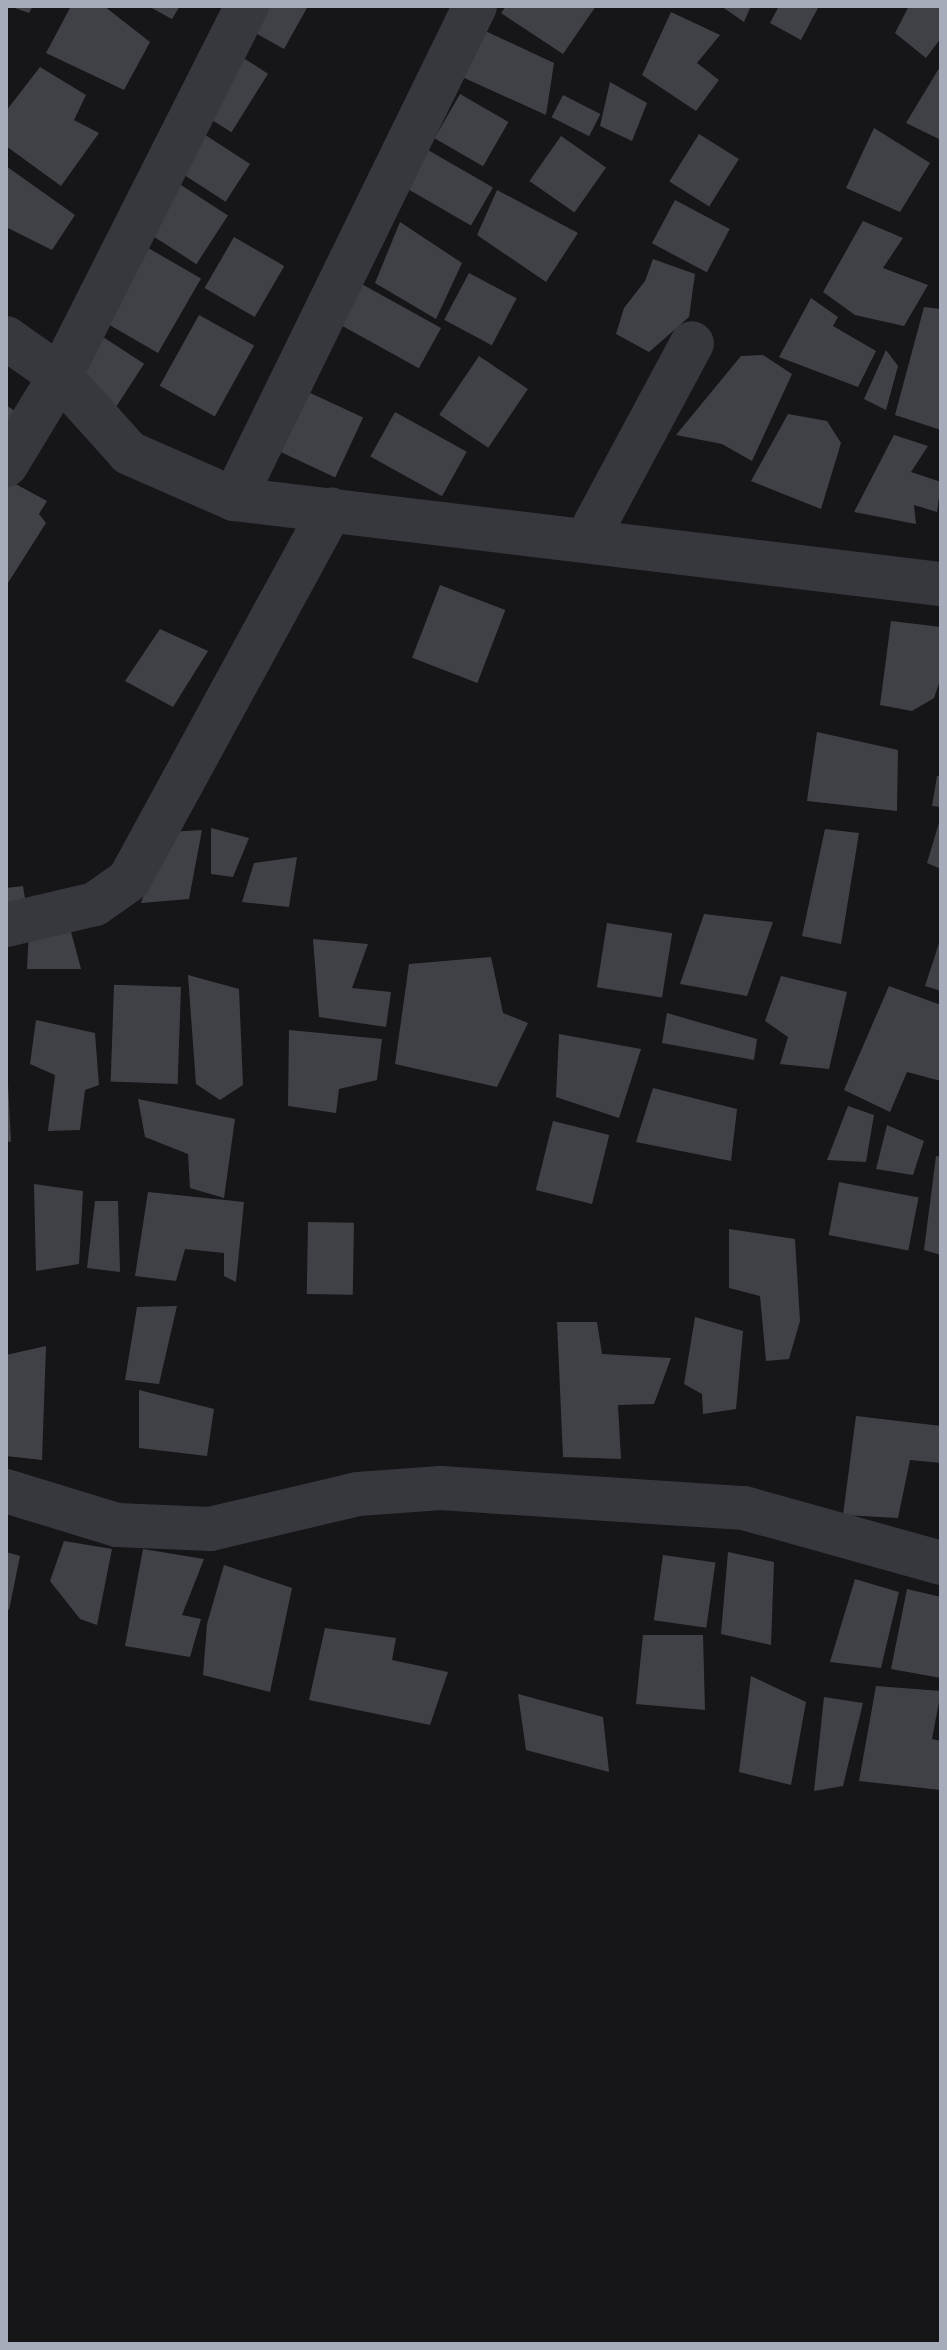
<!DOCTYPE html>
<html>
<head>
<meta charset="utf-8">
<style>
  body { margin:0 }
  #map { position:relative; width:947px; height:2350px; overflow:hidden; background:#161619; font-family:"Titillium Web",sans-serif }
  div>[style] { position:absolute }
  .building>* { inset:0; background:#404146; transform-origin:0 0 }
  .minor>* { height:44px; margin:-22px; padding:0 22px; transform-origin:22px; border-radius:22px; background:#37383e }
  span { translate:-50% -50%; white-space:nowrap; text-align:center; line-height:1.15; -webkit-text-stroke:7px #111114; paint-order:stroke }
  .frame { position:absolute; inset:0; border:8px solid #a7acba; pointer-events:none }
</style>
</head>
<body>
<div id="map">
  <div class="building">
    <div style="clip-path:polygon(9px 6px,33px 6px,29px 13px)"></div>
    <div style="clip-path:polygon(71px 6px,104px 6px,150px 42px,124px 90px,46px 53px)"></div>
    <div style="clip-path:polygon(148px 6px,180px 6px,172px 19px)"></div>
    <div style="clip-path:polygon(254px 6px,308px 6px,284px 49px,243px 26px)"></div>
    <div style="clip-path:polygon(506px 6px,596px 6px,563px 54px,501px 13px)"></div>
    <div style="clip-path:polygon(721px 6px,751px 6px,744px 22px)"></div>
    <div style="clip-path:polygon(779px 6px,819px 6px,801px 40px,770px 23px)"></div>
    <div style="clip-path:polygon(909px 6px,941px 6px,941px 38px,926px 58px,895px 33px)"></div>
    <div style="clip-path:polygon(671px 12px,720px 35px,697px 63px,719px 80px,696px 111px,642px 75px)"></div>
    <div style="clip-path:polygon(483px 30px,554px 63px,546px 115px,462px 77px)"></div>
    <div style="left:235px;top:53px;width:39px;height:69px;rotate:32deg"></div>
    <div style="clip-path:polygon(941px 65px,941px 140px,906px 123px)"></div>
    <div style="clip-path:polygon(40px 67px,86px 95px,74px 120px,99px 133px,61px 186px,6px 146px,6px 111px)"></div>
    <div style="clip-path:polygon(610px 82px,647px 103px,632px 141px,600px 126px)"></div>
    <div style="left:460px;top:94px;width:56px;height:51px;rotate:30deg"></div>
    <div style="left:563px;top:95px;width:42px;height:25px;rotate:27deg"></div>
    <div style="left:193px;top:127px;width:68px;height:45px;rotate:33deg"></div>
    <div style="clip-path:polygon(874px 128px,930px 163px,900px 212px,846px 188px)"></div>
    <div style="left:699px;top:134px;width:47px;height:56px;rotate:32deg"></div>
    <div style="left:561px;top:136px;width:55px;height:55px;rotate:35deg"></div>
    <div style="left:428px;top:150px;width:75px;height:44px;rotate:30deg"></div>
    <div style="clip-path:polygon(6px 166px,75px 215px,52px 250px,6px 227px)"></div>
    <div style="left:181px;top:185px;width:56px;height:58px;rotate:33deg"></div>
    <div style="clip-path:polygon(497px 190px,578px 233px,546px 282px,477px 235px)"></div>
    <div style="left:675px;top:200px;width:62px;height:49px;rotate:28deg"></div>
    <div style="clip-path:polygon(863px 221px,903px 238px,883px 268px,928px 285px,904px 326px,855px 315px,823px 292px)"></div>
    <div style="clip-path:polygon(400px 222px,462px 263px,436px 319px,375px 283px)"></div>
    <div style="left:234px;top:237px;width:58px;height:59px;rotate:30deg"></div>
    <div style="left:143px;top:245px;width:67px;height:86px;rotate:30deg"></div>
    <div style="clip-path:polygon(653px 259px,695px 274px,689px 317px,649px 352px,616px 334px,624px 308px,645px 281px)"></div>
    <div style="left:469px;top:273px;width:54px;height:53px;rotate:28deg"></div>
    <div style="left:358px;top:282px;width:95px;height:46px;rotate:29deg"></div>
    <div style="clip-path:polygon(811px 298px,838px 317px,833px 326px,876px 351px,858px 387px,779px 357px)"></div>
    <div style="clip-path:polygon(924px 307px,941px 309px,941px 430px,895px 415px)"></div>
    <div style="left:199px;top:315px;width:63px;height:81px;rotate:29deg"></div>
    <div style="left:103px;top:337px;width:49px;height:51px;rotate:33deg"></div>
    <div style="clip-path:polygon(886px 350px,898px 366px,886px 410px,864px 399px)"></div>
    <div style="clip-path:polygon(763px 355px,792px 374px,752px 461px,722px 444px,676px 435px,741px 356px)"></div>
    <div style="left:479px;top:356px;width:59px;height:71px;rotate:34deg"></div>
    <div style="left:306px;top:391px;width:63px;height:66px;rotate:25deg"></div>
    <div style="clip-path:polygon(6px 405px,22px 416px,6px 439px)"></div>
    <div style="left:395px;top:412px;width:82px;height:51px;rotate:29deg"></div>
    <div style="clip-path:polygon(788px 414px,827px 421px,841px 443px,821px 509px,751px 481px)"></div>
    <div style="clip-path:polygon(894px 435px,928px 446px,911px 472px,941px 482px,937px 512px,914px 505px,916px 524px,854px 512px)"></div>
    <div style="clip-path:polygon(10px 481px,47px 501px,39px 514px,46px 523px,6px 586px,6px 488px)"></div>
    <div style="left:440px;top:585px;width:70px;height:78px;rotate:21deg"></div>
    <div style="clip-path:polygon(891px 621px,941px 627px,941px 677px,934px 698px,912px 711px,880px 705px)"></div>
    <div style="clip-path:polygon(160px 629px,208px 651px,173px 707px,125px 681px)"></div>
    <div style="clip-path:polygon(817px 732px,898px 750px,897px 811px,807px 801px)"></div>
    <div style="clip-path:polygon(937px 776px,941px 776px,941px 807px,932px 806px)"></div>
    <div style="clip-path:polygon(941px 816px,941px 869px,927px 863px)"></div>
    <div style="clip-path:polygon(211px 828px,249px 838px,233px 877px,211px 874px)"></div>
    <div style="clip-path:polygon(825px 829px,859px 833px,841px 944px,802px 936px)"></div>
    <div style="clip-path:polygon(202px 830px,189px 899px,141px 903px,168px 832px)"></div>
    <div style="clip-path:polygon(297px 857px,289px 907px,242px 902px,254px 863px)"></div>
    <div style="clip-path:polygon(23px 886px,28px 917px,6px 920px,6px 888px)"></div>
    <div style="clip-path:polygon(704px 914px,773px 922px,747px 996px,680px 984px)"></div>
    <div style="left:607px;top:923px;width:66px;height:65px;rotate:9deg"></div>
    <div style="clip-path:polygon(70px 928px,81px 969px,27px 969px,29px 931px)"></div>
    <div style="clip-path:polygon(941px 937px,941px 991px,925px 986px)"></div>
    <div style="clip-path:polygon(313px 939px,368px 944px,352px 988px,391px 992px,386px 1027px,319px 1017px)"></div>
    <div style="clip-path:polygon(491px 957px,503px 1013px,528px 1023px,497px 1087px,395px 1064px,409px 964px)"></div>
    <div style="clip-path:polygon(188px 975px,239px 989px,243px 1085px,220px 1100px,196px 1084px)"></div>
    <div style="clip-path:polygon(781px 976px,847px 992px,829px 1069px,780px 1064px,788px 1037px,765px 1021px)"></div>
    <div style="clip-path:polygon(889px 986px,941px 1005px,941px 1081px,907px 1072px,890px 1112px,844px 1090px)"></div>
    <div style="left:181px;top:987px;width:97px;height:67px;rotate:92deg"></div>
    <div style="clip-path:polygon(667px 1013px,757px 1039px,754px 1060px,662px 1043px)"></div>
    <div style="clip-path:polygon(36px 1020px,95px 1033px,99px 1085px,85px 1090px,80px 1130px,48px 1131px,55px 1075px,30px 1064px)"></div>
    <div style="clip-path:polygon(289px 1030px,382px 1039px,377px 1080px,339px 1089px,336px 1113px,288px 1106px)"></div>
    <div style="clip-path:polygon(559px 1034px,641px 1049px,619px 1118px,556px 1097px)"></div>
    <div style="clip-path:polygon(6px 1083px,8px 1083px,11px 1142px,6px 1141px)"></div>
    <div style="clip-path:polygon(653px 1088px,737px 1109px,731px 1161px,636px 1142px)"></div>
    <div style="clip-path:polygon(138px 1099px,235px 1119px,224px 1198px,190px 1188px,188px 1154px,145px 1137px)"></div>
    <div style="clip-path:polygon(848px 1106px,874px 1115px,866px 1162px,827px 1160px)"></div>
    <div style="left:553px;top:1121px;width:58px;height:71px;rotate:14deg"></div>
    <div style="clip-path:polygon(887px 1125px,924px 1141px,913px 1175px,876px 1169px)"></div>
    <div style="clip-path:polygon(936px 1156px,941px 1157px,941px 1255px,924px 1250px)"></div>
    <div style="left:839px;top:1182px;width:81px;height:54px;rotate:11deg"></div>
    <div style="clip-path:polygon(34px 1184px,83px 1191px,79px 1264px,36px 1271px)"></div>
    <div style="clip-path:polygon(148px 1192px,244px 1202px,236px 1282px,224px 1276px,224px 1253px,185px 1249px,176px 1281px,135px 1276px)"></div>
    <div style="clip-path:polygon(95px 1201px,118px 1201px,120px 1272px,87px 1268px)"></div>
    <div style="left:308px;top:1222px;width:46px;height:72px;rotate:1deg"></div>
    <div style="clip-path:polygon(729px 1229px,795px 1239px,800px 1321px,789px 1359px,766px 1361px,760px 1296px,729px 1288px)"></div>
    <div style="clip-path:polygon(177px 1306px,159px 1384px,125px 1380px,137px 1307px)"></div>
    <div style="clip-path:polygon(695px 1317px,743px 1331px,736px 1409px,703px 1414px,702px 1394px,684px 1384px)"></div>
    <div style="clip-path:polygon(557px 1322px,597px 1322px,602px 1354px,671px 1358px,654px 1404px,618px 1405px,621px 1459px,563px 1457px)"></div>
    <div style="clip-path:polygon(46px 1346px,42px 1460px,6px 1456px,6px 1355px)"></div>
    <div style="clip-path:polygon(139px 1390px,214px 1409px,207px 1456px,139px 1448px)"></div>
    <div style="clip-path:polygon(856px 1416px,941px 1426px,941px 1463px,910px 1460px,898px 1518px,843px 1515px)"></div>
    <div style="clip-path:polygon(64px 1541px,112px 1549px,97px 1625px,80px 1619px,50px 1581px)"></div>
    <div style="clip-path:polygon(143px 1549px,204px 1559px,182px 1615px,201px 1619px,190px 1657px,125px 1646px)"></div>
    <div style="clip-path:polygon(6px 1552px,20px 1556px,9px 1610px,6px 1609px)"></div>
    <div style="clip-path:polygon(728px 1552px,774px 1562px,771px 1645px,721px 1634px)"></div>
    <div style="left:663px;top:1555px;width:53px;height:66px;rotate:8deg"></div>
    <div style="clip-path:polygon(224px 1565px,292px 1588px,270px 1692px,203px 1675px,207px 1624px)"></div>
    <div style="clip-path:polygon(855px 1579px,899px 1592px,881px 1668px,830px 1662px)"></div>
    <div style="clip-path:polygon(907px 1589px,941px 1597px,941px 1678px,891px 1669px)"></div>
    <div style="clip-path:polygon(325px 1628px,396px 1638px,392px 1660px,448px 1672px,430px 1725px,309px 1700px)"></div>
    <div style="clip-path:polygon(643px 1635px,703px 1635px,705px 1710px,636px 1704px)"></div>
    <div style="clip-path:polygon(751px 1676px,806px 1702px,791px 1785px,739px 1772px)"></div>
    <div style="clip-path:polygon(876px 1686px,941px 1691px,932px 1739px,941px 1741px,941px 1790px,859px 1781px)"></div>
    <div style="clip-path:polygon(518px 1694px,603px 1717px,609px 1772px,526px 1750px)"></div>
    <div style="clip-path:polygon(824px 1697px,863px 1703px,843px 1786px,814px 1791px)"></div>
  </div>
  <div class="minor">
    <div style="left:6px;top:338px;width:66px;rotate:35.1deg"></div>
    <div style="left:60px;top:376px;width:103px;rotate:48.1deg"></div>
    <div style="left:129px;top:453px;width:115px;rotate:23.7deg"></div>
    <div style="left:234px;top:499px;width:712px;rotate:6.86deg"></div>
    <div style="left:6px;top:465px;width:104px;rotate:-58.8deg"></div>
    <div style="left:60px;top:376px;width:415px;rotate:-63.2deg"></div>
    <div style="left:234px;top:499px;width:549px;rotate:-63.95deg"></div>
    <div style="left:587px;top:539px;width:222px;rotate:-61.8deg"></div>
    <div style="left:6px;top:925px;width:91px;rotate:-13.3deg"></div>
    <div style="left:95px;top:904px;width:42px;rotate:-35.2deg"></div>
    <div style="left:129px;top:880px;width:422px;rotate:-61.4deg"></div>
    <div style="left:6px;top:1491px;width:116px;rotate:17deg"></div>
    <div style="left:117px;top:1525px;width:93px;rotate:2.5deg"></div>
    <div style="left:210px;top:1529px;width:152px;rotate:-13.3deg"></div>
    <div style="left:358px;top:1494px;width:83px;rotate:-4.1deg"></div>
    <div style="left:441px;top:1488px;width:304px;rotate:3.8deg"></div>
    <div style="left:744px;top:1508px;width:205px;rotate:15.6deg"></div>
  </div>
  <div class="frame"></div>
</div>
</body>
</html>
